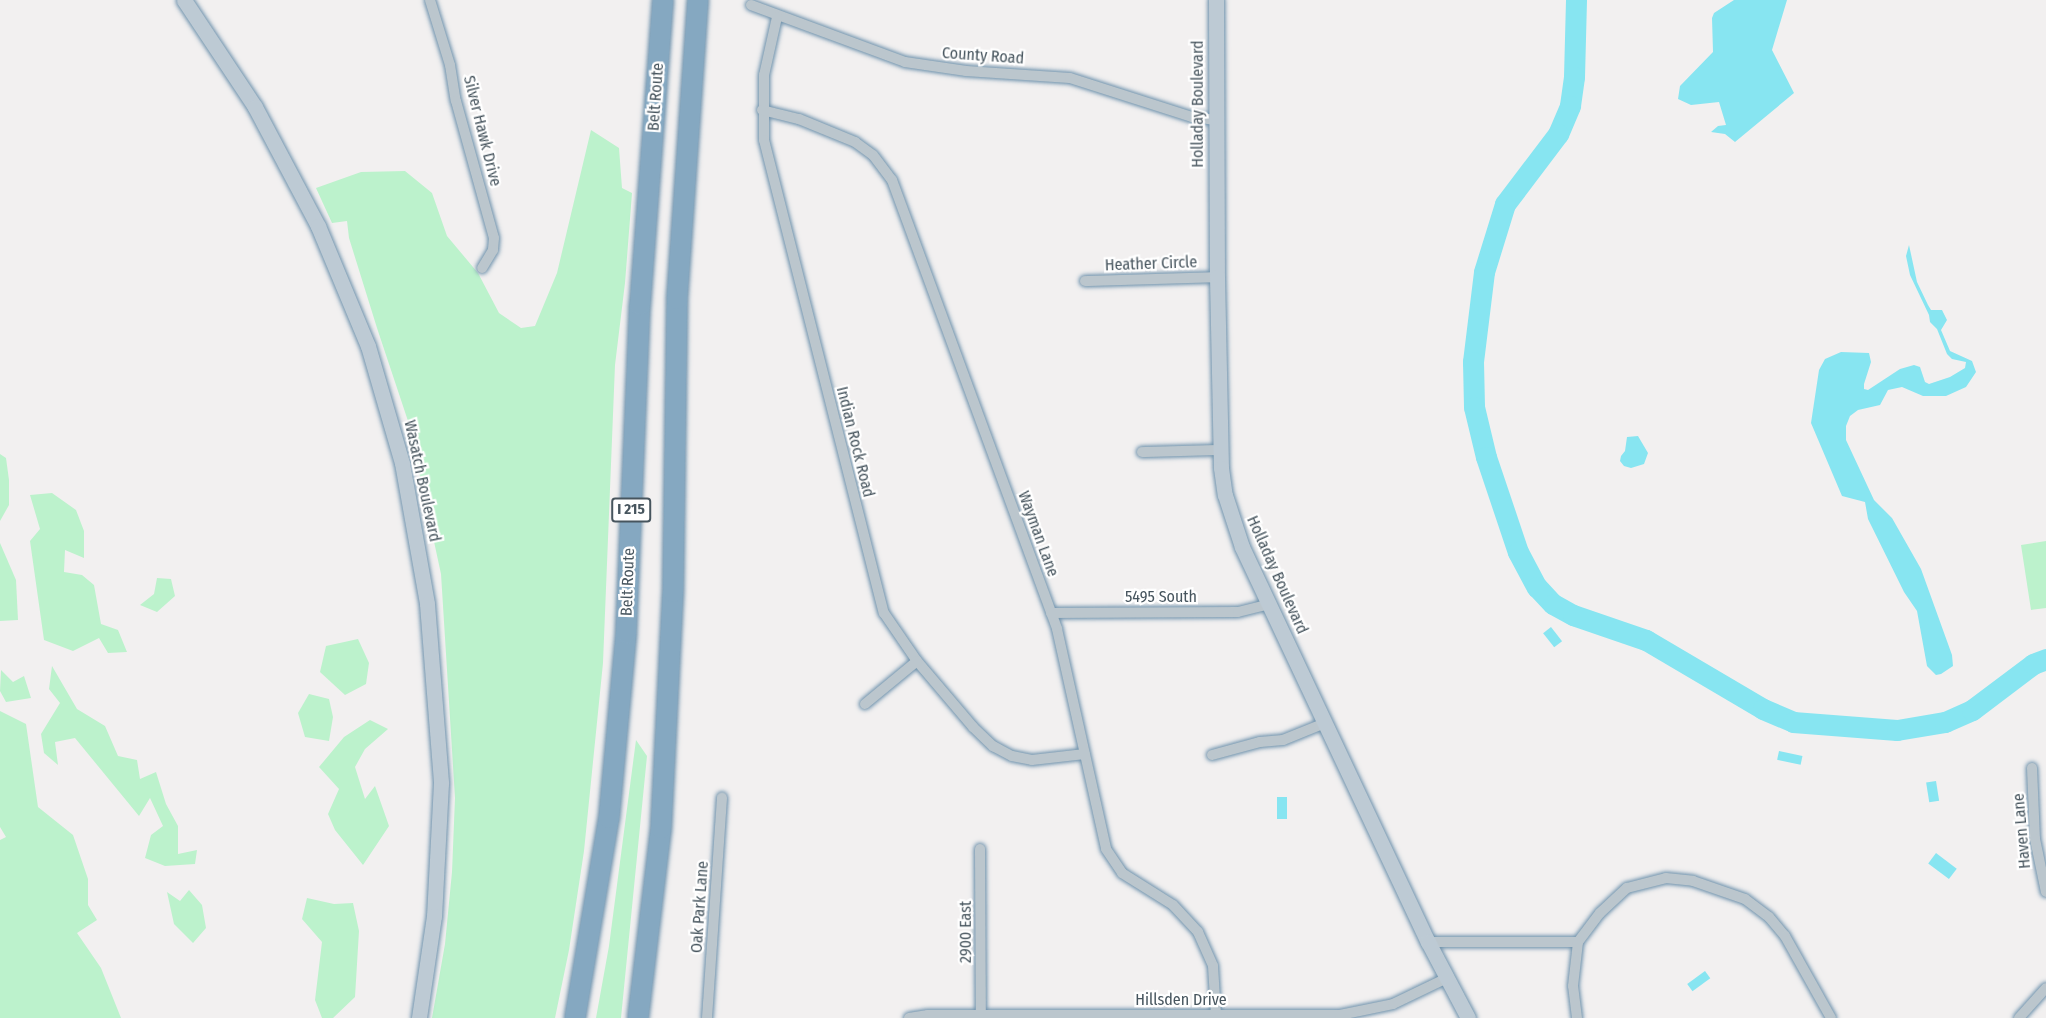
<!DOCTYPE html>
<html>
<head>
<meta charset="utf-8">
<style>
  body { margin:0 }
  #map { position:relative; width:2046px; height:1018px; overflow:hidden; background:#f2f0f0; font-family:"Fira Sans Condensed",sans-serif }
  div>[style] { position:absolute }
  .green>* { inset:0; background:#bcf2cc }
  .water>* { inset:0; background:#87e5f1; transform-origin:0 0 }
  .river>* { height:21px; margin:-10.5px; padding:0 10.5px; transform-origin:10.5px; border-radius:10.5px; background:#87e5f1 }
  .roads { filter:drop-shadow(0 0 2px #7093ad) drop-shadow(0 0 2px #7093ad) }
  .street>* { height:10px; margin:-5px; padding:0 5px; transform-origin:5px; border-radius:5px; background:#bbc6cd }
  .secondary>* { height:15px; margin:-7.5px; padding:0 7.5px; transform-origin:7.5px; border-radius:7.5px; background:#bdcad4 }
  .highway>* { height:20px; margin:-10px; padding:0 10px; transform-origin:10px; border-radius:10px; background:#85a8c1 }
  span { translate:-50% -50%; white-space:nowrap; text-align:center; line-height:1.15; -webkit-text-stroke:4.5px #fff; paint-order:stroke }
  .shield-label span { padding:2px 4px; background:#fff; border:2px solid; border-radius:4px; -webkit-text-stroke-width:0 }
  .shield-label { font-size:15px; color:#47555e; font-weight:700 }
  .street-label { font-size:16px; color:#47555e }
</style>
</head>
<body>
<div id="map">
  <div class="green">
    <div style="clip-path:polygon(591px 130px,619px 148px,622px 188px,632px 193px,625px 283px,615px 365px,603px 663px,584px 851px,569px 950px,555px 1018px,432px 1018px,445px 944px,452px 872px,455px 798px,441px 574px,408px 421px,377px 328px,349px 238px,347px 221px,332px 223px,316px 188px,361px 172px,405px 171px,432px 193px,447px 236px,478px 273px,499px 313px,521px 328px,535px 326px,557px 273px)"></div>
    <div style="clip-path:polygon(0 454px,6px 458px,9px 480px,9px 505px,0 521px)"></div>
    <div style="clip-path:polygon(52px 493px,76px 510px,84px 531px,84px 558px,65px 550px,64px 572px,82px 575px,94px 585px,101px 624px,118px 630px,127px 652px,108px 653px,99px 638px,73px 651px,44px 640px,30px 541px,40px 529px,30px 495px)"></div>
    <div style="clip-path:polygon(2046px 541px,2046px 608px,2031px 610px,2021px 545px)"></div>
    <div style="clip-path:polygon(0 543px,16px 580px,18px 620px,0 621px)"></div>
    <div style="clip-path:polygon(157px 578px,171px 579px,175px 596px,157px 612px,140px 605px,154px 594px)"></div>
    <div style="clip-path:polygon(358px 639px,369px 663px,366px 684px,345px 695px,320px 672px,326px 646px)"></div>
    <div style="clip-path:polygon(52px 666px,77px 709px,105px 726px,118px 756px,137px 760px,140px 779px,156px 772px,166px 804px,178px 826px,178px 854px,197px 850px,195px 864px,165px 866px,145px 858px,151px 835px,163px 826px,150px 798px,139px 816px,75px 738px,55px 742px,58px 765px,44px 753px,41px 734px,60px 703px,49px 689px)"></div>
    <div style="clip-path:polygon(1px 670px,13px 682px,24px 676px,31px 698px,6px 702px,0 691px)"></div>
    <div style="clip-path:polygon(309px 694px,329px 699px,333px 717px,329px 741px,305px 737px,298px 713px)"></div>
    <div style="clip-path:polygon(0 711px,26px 724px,38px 807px,73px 835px,88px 879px,88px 905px,97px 920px,77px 933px,101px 968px,121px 1018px,0 1018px,0 840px,6px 837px,0 827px)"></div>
    <div style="clip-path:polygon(370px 720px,388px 729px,365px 749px,355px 767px,365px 799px,375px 786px,389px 826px,363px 865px,335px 830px,328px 814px,339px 789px,319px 767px,344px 737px)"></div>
    <div style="clip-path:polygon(636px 740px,647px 756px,621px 1018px,596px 1018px,609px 946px)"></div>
    <div style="clip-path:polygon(189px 890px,202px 905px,206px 928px,193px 943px,174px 924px,167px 892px,180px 901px)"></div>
    <div style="clip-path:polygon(307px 898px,334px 904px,353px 903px,359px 931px,355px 997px,333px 1018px,322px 1018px,315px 1000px,322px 942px,302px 919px)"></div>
  </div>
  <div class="water">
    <div style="clip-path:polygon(1734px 0,1787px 0,1772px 50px,1794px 93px,1735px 142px,1725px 134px,1711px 132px,1718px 126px,1726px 125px,1719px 102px,1691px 105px,1678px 99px,1680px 86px,1713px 52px,1712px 18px,1714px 13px)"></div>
    <div style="clip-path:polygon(1909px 245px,1917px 282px,1928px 305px,1931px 310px,1942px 310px,1947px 320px,1941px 330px,1950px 351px,1972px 361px,1976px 372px,1966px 387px,1946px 396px,1923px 396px,1902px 387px,1888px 390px,1880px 405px,1858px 410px,1850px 416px,1846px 426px,1846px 440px,1874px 500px,1892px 518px,1921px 569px,1952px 655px,1953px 666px,1941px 674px,1936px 675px,1927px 666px,1917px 611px,1904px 592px,1868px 519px,1865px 502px,1842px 496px,1811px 423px,1819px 370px,1825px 359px,1841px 352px,1869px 353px,1871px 362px,1864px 384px,1864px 389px,1868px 390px,1900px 369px,1914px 365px,1920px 367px,1925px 382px,1929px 384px,1950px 377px,1965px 368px,1966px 362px,1952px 359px,1947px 354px,1937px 329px,1930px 322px,1929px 315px,1910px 275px,1906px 256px)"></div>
    <div style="clip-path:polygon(1638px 436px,1648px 453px,1644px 464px,1631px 468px,1624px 466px,1620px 461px,1621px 456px,1625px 451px,1627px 437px)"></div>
    <div style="left:1551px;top:627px;width:18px;height:10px;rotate:52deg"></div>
    <div style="left:1779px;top:751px;width:24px;height:9px;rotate:12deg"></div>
    <div style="left:1936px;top:781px;width:20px;height:10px;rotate:81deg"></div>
    <div style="left:1277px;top:797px;width:10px;height:22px"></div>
    <div style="left:1936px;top:853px;width:26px;height:13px;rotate:37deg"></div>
    <div style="left:1705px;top:971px;width:9px;height:22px;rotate:54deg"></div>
  </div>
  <div class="river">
    <div style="left:1576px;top:0;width:77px;rotate:91.5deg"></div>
    <div style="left:1574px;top:77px;width:29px;rotate:98deg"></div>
    <div style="left:1570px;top:106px;width:30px;rotate:113deg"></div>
    <div style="left:1558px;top:134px;width:88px;rotate:127.1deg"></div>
    <div style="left:1505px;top:204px;width:71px;rotate:107.2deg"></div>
    <div style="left:1484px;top:272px;width:91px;rotate:97deg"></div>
    <div style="left:1473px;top:362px;width:45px;rotate:88.7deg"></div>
    <div style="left:1474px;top:407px;width:51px;rotate:76.5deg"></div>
    <div style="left:1486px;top:457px;width:100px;rotate:71.4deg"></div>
    <div style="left:1518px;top:552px;width:40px;rotate:62deg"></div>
    <div style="left:1537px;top:587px;width:23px;rotate:47deg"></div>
    <div style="left:1553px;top:604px;width:23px;rotate:29deg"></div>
    <div style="left:1573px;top:615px;width:77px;rotate:18.9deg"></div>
    <div style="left:1646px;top:640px;width:136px;rotate:30.5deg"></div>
    <div style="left:1763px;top:709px;width:33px;rotate:23deg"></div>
    <div style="left:1793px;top:722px;width:104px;rotate:4.4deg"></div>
    <div style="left:1897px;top:730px;width:49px;rotate:-9.5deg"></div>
    <div style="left:1945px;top:722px;width:30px;rotate:-24deg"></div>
    <div style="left:1972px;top:710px;width:76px;rotate:-37deg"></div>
    <div style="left:2033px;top:664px;width:14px;rotate:-21deg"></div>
  </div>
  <div class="roads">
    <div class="street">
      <div style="left:430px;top:0;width:68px;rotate:72.9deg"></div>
      <div style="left:450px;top:65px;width:36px;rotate:81deg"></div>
      <div style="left:456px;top:101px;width:142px;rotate:74.5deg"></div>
      <div style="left:494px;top:238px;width:12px;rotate:95deg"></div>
      <div style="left:493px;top:250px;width:21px;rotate:121deg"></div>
      <div style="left:751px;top:5px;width:164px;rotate:20.3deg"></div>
      <div style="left:905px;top:62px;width:62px;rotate:8.4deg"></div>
      <div style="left:966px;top:71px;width:104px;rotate:3.9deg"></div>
      <div style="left:1070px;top:78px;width:128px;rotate:17.7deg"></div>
      <div style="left:1192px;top:117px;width:24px;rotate:7deg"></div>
      <div style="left:777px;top:17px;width:59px;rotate:102.6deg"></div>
      <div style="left:764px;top:75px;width:65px;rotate:90deg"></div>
      <div style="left:764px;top:140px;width:488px;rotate:75.8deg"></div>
      <div style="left:884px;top:613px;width:58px;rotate:55.5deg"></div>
      <div style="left:917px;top:661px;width:87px;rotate:49.7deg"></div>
      <div style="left:973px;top:727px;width:28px;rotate:44deg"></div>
      <div style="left:993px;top:746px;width:21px;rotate:28deg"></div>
      <div style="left:1012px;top:756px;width:20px;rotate:11deg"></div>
      <div style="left:1032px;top:760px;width:53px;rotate:-6.5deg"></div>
      <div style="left:762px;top:110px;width:38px;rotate:14deg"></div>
      <div style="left:799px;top:119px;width:61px;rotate:22.3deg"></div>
      <div style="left:855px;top:142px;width:22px;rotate:36deg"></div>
      <div style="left:873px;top:155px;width:31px;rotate:53deg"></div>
      <div style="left:892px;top:180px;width:478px;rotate:69.8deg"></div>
      <div style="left:1057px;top:629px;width:225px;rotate:77.4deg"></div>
      <div style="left:1106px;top:849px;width:29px;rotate:56deg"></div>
      <div style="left:1122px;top:873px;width:60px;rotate:32.1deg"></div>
      <div style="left:1173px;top:905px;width:37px;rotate:47deg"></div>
      <div style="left:1198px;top:932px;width:37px;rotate:66deg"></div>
      <div style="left:1213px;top:966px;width:49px;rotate:86.5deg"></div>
      <div style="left:1085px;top:281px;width:132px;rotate:-1.7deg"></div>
      <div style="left:1142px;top:452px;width:79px;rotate:-1.5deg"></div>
      <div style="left:1051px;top:613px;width:187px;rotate:-0.3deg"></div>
      <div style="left:1238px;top:612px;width:32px;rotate:-14deg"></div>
      <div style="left:865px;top:704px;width:67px;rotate:-39.6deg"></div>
      <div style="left:1212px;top:755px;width:50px;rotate:-15.2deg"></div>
      <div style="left:1260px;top:742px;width:23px;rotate:-5deg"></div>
      <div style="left:1283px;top:740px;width:45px;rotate:-22deg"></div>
      <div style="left:2032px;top:768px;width:71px;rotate:87.6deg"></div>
      <div style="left:2035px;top:839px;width:54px;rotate:78.3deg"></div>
      <div style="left:980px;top:849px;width:166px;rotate:89.7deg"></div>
      <div style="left:1428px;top:942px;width:150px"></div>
      <div style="left:1578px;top:942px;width:36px;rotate:-53deg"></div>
      <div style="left:1600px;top:913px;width:37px;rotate:-43deg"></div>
      <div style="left:1627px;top:888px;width:40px;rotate:-14.4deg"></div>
      <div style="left:1666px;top:878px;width:27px;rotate:6deg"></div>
      <div style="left:1693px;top:881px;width:55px;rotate:19.1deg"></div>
      <div style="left:1745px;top:899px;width:30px;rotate:37deg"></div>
      <div style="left:1769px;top:917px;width:25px;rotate:50deg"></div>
      <div style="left:1785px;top:936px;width:94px;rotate:60.7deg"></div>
      <div style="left:707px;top:1018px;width:221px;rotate:-86.1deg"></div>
      <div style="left:909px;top:1018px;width:19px;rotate:-9deg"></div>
      <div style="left:928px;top:1015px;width:412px"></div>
      <div style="left:1340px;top:1015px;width:54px;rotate:-11.7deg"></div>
      <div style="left:1393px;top:1004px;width:60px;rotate:-25.7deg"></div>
      <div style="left:1577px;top:1018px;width:32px;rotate:-97deg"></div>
      <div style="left:1573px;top:986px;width:44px;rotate:-83.5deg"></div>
      <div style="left:2019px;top:1018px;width:40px;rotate:-48deg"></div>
    </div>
    <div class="secondary">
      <div style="left:184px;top:0;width:128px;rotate:56.4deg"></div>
      <div style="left:255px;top:107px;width:135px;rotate:62.1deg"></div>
      <div style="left:318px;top:226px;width:130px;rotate:67.4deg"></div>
      <div style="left:368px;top:346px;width:122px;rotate:73.8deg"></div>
      <div style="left:402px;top:463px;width:143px;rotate:79.9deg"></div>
      <div style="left:427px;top:604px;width:180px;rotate:85.5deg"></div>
      <div style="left:441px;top:783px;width:133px;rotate:93deg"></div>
      <div style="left:434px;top:916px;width:103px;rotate:98.4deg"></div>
      <div style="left:1216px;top:0;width:277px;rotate:89.8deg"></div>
      <div style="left:1217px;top:277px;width:191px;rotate:88.8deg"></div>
      <div style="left:1221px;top:468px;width:27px;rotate:82deg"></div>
      <div style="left:1225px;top:495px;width:55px;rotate:71.9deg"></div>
      <div style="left:1242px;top:547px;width:437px;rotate:64.8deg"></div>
      <div style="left:1428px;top:942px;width:86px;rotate:62.2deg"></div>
    </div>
    <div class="highway">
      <div style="left:575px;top:1018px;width:203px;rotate:-80.4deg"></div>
      <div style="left:609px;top:818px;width:186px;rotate:-84.7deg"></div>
      <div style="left:626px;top:633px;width:328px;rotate:-87.6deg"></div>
      <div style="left:640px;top:305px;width:306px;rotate:-85.7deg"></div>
      <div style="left:638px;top:1018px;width:191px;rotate:-83.1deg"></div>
      <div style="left:661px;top:828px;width:236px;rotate:-87.1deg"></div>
      <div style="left:673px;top:592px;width:293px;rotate:-89.2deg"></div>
      <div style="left:677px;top:299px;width:300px;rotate:-86deg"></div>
    </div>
  </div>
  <div class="shield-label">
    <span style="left:631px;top:510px">I 215</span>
  </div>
  <div class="street-label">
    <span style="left:983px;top:56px;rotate:4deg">County Road</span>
    <span style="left:656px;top:97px;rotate:-86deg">Belt Route</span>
    <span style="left:1198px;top:104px;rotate:-90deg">Holladay Boulevard</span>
    <span style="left:482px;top:131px;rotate:76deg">Silver Hawk Drive</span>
    <span style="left:1151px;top:264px;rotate:-2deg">Heather Circle</span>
    <span style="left:855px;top:442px;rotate:76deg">Indian Rock Road</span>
    <span style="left:422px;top:481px;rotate:78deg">Wasatch Boulevard</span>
    <span style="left:1038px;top:534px;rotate:70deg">Wayman Lane</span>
    <span style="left:1277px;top:575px;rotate:66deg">Holladay Boulevard</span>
    <span style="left:628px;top:582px;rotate:-88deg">Belt Route</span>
    <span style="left:1161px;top:597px">5495 South</span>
    <span style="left:2022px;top:831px;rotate:-95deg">Haven Lane</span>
    <span style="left:700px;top:907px;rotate:-86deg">Oak Park Lane</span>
    <span style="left:966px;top:932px;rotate:-90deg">2900 East</span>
    <span style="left:1181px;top:1000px">Hillsden Drive</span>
  </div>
</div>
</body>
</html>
